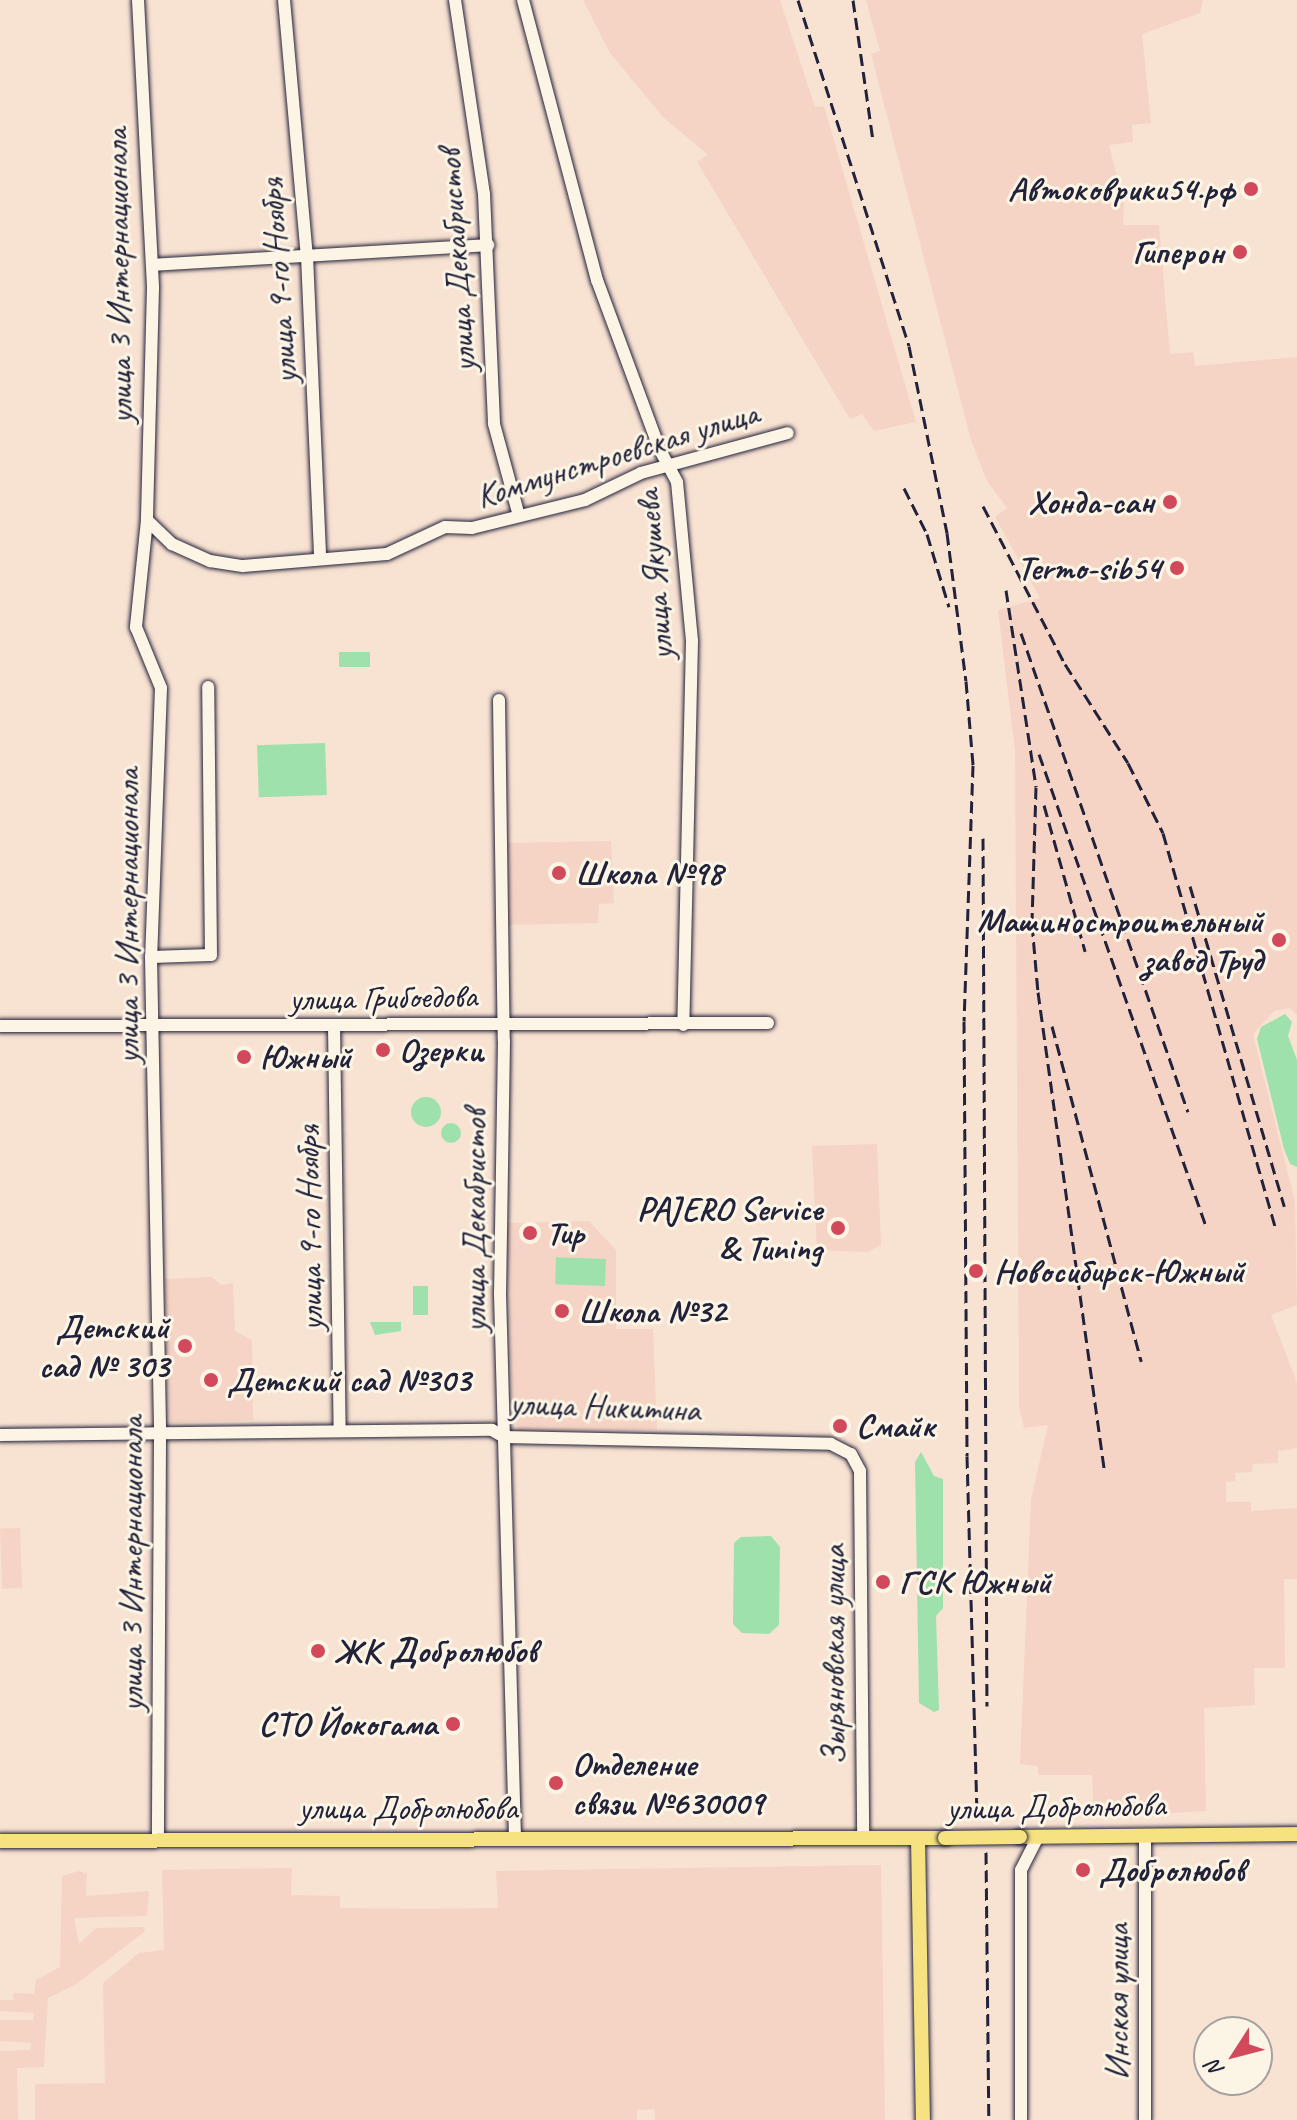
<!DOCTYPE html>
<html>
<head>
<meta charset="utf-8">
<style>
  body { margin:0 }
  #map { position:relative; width:1297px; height:2120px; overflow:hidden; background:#f8e2d2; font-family:Caveat,sans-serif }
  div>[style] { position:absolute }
  .built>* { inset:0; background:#f5d4c5; transform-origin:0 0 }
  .green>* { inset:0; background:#9ee1ac; transform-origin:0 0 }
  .round { border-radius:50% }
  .roads { filter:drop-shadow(0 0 2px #22223b) drop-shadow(0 0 2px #22223b) }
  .minor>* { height:12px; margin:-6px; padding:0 6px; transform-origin:6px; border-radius:6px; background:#fcf5e5 }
  .major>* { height:14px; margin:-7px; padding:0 7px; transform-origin:7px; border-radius:7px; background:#f7e281 }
  .rail>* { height:3px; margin-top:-1.5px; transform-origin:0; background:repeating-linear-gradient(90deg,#22223b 0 12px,transparent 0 18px) }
  .bridges { filter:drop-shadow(0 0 2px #22223b) drop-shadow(0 0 2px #22223b) }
  .major-bridge>* { height:14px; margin:-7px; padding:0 7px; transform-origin:7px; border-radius:7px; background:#f7e281 }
  .dots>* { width:22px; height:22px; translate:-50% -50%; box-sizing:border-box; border:4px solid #fcf5e5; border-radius:50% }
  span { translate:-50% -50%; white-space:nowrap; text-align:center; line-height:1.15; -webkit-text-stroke:6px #fcf5e5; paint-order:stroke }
  .poi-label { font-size:34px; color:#22223b; font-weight:700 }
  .right { translate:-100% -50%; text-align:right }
  .left { translate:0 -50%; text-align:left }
  .street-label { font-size:34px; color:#22223b }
  .north { position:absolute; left:1193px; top:2016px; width:80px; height:80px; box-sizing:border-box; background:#fcf5e5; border:2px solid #a5a1a1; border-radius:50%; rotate:234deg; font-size:22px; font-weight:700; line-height:32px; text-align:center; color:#22223b }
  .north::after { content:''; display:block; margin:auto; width:28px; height:36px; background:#d1495b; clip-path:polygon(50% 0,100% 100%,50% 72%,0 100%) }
</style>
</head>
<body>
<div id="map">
  <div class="built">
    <div style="clip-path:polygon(583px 0,780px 0,815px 107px,824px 106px,916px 422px,874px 431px,862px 414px,850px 419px,697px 162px,708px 155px,662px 116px,610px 53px)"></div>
    <div style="clip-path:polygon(866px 0,1203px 0,1200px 13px,1142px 34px,1151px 123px,1132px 125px,1133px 142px,1109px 145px,1124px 204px,1123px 225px,1159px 225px,1170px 354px,1193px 352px,1195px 366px,1297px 357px,1297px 1015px,1290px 1008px,1274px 1011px,1253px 1034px,1295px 1202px,1297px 1305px,1271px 1315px,1297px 1383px,1297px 1448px,1278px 1451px,1278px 1463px,1253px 1464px,1252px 1472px,1235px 1473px,1235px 1481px,1226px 1482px,1226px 1502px,1251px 1502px,1251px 1511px,1297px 1508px,1297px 1579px,1284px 1579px,1285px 1668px,1254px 1668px,1255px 1705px,1204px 1708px,1206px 1811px,1094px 1817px,1092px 1775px,1038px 1775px,1038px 1766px,1020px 1764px,1031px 1499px,1048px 1425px,1024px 1428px,1019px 1406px,1015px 751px,998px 610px,1040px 598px,995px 517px,1007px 508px,987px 481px,971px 440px,871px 54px,880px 51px)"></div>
    <div style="clip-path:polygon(611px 841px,614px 903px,599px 904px,598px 923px,508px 925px,505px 843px)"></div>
    <div style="clip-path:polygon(877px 1144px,881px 1245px,867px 1252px,817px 1250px,812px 1146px)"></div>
    <div style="clip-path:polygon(589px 1221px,616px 1250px,616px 1329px,653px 1329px,657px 1430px,520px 1431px,513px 1418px,506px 1223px)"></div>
    <div style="clip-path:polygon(212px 1277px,221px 1285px,233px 1283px,235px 1331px,252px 1340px,253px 1420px,170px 1423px,165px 1279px)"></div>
    <div style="left:20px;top:1528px;width:60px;height:20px;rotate:88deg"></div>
    <div style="clip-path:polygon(881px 1865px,885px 2120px,655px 2120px,654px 2109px,637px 2110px,637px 2120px,35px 2120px,35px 2084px,105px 2083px,103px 1983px,139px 1953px,164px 1950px,162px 1870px,292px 1868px,291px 1895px,340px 1896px,340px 1908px,416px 1909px,498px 1908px,496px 1871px)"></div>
    <div style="clip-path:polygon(79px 1871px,87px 1874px,86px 1896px,149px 1891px,147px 1916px,74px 1918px,79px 1944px,96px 1928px,145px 1927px,144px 1932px,75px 1985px,48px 1998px,44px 2067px,17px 2068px,18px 2120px,0 2120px,0 2051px,30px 2050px,31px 2043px,0 2041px,0 2020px,33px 2020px,34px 2013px,0 2011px,0 2000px,13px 2000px,14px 1993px,34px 1994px,36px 1980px,60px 1967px,62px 1876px)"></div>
  </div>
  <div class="green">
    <div style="left:370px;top:652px;width:15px;height:31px;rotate:90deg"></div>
    <div style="left:325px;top:743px;width:52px;height:68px;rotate:88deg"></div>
    <div style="clip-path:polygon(1285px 1014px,1292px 1022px,1288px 1036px,1297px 1060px,1297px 1167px,1290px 1164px,1284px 1149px,1257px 1039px,1261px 1027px)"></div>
    <div class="round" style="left:411px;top:1097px;width:30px;height:30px"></div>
    <div class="round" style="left:441px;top:1123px;width:20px;height:20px"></div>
    <div style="left:606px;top:1259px;width:27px;height:50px;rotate:92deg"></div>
    <div style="left:413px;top:1286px;width:15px;height:29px"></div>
    <div style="clip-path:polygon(370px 1322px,401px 1322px,401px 1331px,375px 1335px)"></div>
    <div style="clip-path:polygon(921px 1452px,934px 1476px,943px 1479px,943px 1608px,936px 1616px,939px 1710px,934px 1712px,919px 1703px,915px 1462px)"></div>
    <div style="clip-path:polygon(771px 1536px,780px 1547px,779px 1625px,769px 1634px,742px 1633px,733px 1624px,734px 1543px,741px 1537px)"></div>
  </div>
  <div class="roads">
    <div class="minor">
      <div style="left:138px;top:0;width:288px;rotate:87deg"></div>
      <div style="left:153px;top:288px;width:232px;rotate:91.5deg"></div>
      <div style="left:147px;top:520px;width:108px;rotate:95.9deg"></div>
      <div style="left:136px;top:627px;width:66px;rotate:67.7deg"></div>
      <div style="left:161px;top:688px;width:269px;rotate:92.1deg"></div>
      <div style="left:151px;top:957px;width:480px;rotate:88.9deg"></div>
      <div style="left:160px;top:1437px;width:402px;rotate:90.3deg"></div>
      <div style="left:284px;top:0;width:257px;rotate:84.9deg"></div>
      <div style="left:307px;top:256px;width:302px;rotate:87.5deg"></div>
      <div style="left:455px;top:0;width:196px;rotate:81.5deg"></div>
      <div style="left:484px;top:194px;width:230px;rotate:87.5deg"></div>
      <div style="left:494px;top:424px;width:95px;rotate:74.8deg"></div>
      <div style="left:523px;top:0;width:290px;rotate:75.2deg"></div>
      <div style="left:597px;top:280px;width:181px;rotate:69.7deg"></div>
      <div style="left:660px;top:450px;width:36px;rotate:62deg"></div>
      <div style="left:677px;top:482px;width:160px;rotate:84.6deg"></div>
      <div style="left:692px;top:641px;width:384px;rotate:91.3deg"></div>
      <div style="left:152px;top:265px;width:337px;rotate:-3.4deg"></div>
      <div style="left:147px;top:520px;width:35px;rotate:44deg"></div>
      <div style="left:172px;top:544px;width:42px;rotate:24.1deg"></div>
      <div style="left:210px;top:561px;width:33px;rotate:9deg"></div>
      <div style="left:243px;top:566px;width:144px;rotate:-4.8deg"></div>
      <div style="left:387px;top:554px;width:64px;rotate:-25deg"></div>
      <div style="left:445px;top:527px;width:27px;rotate:2deg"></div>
      <div style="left:472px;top:528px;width:116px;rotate:-13.9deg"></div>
      <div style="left:585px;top:500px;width:62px;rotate:-25.7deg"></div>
      <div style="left:641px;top:473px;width:152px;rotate:-15.2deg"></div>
      <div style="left:499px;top:700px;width:341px;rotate:89.2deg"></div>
      <div style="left:504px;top:1041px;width:253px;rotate:90.9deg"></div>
      <div style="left:500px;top:1294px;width:544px;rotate:88.42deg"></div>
      <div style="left:151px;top:957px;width:60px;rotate:-1.9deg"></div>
      <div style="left:211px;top:955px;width:268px;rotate:-90.6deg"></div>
      <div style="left:334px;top:1025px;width:405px;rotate:89.2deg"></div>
      <div style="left:0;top:1026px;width:768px;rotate:-0.22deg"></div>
      <div style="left:0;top:1435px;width:492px;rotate:-0.6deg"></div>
      <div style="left:492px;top:1430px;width:14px;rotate:30deg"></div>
      <div style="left:504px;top:1437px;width:327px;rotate:1.2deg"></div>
      <div style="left:831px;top:1444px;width:22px;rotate:27deg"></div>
      <div style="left:851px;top:1454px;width:19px;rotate:62deg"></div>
      <div style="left:860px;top:1471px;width:367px;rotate:89.5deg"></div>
      <div style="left:1145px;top:1836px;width:284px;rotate:90deg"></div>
      <div style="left:1021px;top:2120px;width:250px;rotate:-90deg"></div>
      <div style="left:1021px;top:1870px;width:37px;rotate:-63deg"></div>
    </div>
    <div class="major">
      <div style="left:1020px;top:1837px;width:277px;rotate:-0.6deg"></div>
      <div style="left:918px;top:1838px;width:282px;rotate:89deg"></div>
      <div style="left:0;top:1841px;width:945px;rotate:-0.18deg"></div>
    </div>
  </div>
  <div class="rail">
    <div style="left:798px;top:0;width:363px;rotate:72.2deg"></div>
    <div style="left:909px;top:346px;width:191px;rotate:78.5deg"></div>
    <div style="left:947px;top:533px;width:149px;rotate:82.7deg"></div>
    <div style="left:966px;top:681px;width:84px;rotate:85.2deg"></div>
    <div style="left:973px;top:765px;width:256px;rotate:92deg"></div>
    <div style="left:964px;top:1021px;width:435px;rotate:89.6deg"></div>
    <div style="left:967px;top:1456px;width:360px;rotate:88.4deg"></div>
    <div style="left:853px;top:0;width:142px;rotate:81.9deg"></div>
    <div style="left:904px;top:488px;width:51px;rotate:63.4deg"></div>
    <div style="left:927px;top:534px;width:76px;rotate:73.2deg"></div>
    <div style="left:983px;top:506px;width:178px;rotate:62.6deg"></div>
    <div style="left:1065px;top:664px;width:117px;rotate:57.5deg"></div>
    <div style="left:1128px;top:763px;width:78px;rotate:63.4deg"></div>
    <div style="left:1163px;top:833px;width:409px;rotate:74.1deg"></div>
    <div style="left:1006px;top:590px;width:199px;rotate:81.3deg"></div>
    <div style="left:1036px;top:787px;width:137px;rotate:91.7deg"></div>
    <div style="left:1032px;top:924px;width:68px;rotate:85deg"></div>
    <div style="left:1038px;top:992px;width:483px;rotate:82.1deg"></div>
    <div style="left:1021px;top:633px;width:507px;rotate:70.78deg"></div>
    <div style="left:1039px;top:754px;width:501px;rotate:70.52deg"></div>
    <div style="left:1044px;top:805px;width:152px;rotate:74.3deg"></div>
    <div style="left:983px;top:838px;width:868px;rotate:89.74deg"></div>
    <div style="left:1190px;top:886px;width:334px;rotate:73.6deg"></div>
    <div style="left:1052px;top:1026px;width:347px;rotate:75.1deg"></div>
    <div style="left:986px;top:1852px;width:268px;rotate:89.4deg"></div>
  </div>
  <div class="bridges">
    <div class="major-bridge">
      <div style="left:945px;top:1838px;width:75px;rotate:-0.8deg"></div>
    </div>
  </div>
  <div class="dots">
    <div style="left:1251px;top:189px;background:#d1495b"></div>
    <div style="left:1240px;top:252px;background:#d1495b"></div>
    <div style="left:1170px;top:502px;background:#d1495b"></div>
    <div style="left:1177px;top:568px;background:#d1495b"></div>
    <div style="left:559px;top:873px;background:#d1495b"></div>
    <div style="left:1279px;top:940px;background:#d1495b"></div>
    <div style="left:383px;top:1050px;background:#d1495b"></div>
    <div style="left:244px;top:1057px;background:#d1495b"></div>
    <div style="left:838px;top:1228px;background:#d1495b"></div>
    <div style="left:530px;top:1233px;background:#d1495b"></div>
    <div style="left:976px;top:1271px;background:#d1495b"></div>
    <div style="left:562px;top:1311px;background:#d1495b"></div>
    <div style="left:185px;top:1346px;background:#d1495b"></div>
    <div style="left:211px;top:1380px;background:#d1495b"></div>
    <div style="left:840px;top:1426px;background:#d1495b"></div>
    <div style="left:883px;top:1582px;background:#d1495b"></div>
    <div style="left:318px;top:1651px;background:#d1495b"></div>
    <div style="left:453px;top:1724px;background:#d1495b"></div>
    <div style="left:556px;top:1783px;background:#d1495b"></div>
    <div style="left:1083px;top:1870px;background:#d1495b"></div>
  </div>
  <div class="poi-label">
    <span class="right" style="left:1235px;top:189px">Автоковрики54.рф</span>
    <span class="right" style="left:1224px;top:252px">Гиперон</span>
    <span class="right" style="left:1154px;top:502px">Хонда-сан</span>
    <span class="right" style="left:1161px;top:568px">Termo-sib54</span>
    <span class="left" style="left:575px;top:873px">Школа №98</span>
    <span class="right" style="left:1263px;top:940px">Машиностроительный<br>завод Труд</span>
    <span class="left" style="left:399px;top:1050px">Озерки</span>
    <span class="left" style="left:260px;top:1057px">Южный</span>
    <span class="right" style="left:822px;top:1228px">PAJERO Service<br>&amp; Tuning</span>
    <span class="left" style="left:546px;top:1233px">Тир</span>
    <span class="left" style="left:994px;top:1271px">Новосибирск-Южный</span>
    <span class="left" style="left:578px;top:1311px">Школа №32</span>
    <span class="right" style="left:169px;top:1346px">Детский<br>сад № 303</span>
    <span class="left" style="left:227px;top:1380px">Детский сад №303</span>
    <span class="left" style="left:856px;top:1426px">Смайк</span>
    <span class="left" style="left:899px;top:1582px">ГСК Южный</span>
    <span class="left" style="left:334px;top:1651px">ЖК Добролюбов</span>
    <span class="right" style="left:437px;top:1724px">СТО Йокогама</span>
    <span class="left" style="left:572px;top:1783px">Отделение<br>связи №630009</span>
    <span class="left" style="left:1099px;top:1870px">Добролюбов</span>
  </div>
  <div class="street-label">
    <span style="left:456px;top:261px;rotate:-94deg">улица Декабристов</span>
    <span style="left:118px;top:276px;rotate:-91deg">улица 3 Интернационала</span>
    <span style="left:278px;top:281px;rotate:-94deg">улица 9-го Ноября</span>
    <span style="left:617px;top:454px;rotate:-17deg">Коммунстроевская улица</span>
    <span style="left:654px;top:575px;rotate:-95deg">улица Якушева</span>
    <span style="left:127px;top:916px;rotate:-90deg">улица 3 Интернационала</span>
    <span style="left:383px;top:997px;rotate:-1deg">улица Грибоедова</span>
    <span style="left:474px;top:1221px;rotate:-90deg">улица Декабристов</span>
    <span style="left:309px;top:1228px;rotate:-91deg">улица 9-го Ноября</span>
    <span style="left:605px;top:1406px;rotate:2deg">улица Никитина</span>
    <span style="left:131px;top:1564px;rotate:-90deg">улица 3 Интернационала</span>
    <span style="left:833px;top:1655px;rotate:-90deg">Зыряновская улица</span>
    <span style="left:1056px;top:1806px;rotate:-1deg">улица Добролюбова</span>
    <span style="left:408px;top:1808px">улица Добролюбова</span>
    <span style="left:1117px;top:2002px;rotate:-90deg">Инская улица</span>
  </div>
  <div class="north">N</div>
</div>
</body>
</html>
